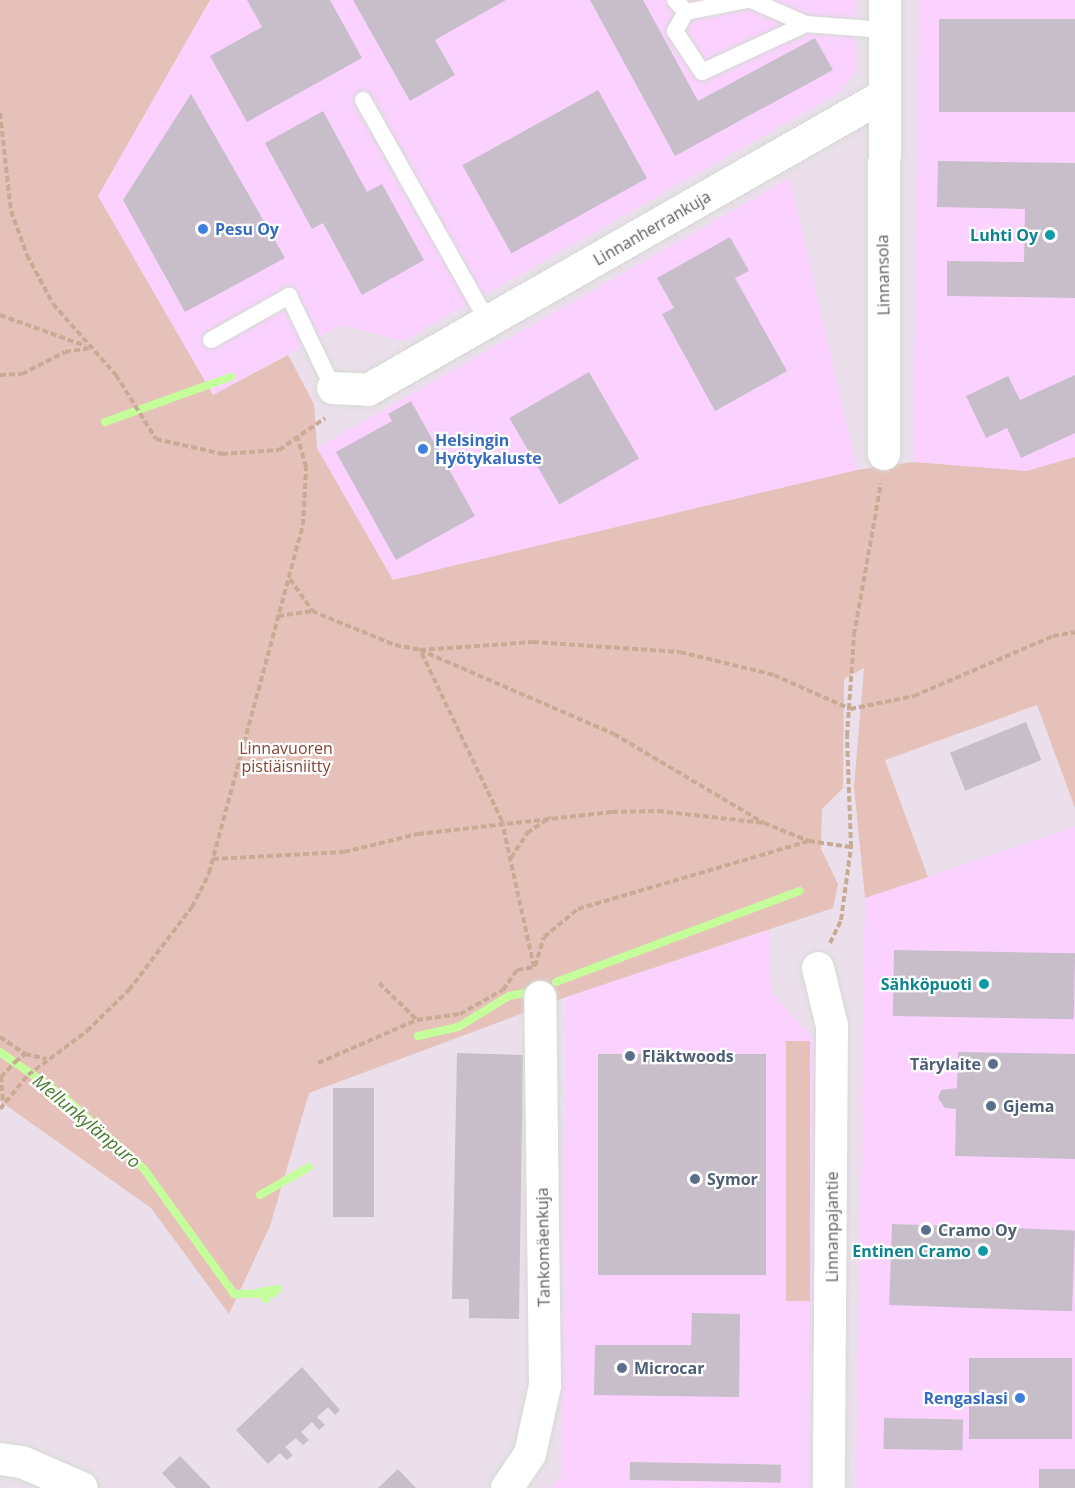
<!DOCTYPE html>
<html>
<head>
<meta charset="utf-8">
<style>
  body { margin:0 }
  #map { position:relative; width:1075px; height:1488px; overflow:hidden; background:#ebdfec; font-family:"Open Sans",sans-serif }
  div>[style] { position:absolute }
  .commercial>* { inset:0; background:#fbd2ff }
  .green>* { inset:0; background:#e5c1ba; transform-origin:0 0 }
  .stream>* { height:8px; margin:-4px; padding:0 4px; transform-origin:4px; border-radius:4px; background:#c5ff9c }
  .building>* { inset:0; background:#c7beca; transform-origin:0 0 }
  .path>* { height:4px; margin-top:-2px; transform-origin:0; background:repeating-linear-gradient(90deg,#c8ab95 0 6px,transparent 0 9px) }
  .roads { filter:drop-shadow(0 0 2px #d4dad2) drop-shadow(0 0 2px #d4dad2) }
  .lane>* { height:16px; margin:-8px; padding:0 8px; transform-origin:8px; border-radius:8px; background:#fff }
  .street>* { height:32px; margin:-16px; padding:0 16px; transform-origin:16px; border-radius:16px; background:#fff }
  .dots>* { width:16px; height:16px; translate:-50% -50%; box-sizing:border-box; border:3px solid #fff; border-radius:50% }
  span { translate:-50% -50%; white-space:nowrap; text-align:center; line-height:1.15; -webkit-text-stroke:4.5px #fff; paint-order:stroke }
  .street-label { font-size:16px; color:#5b6158 }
  .shop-label { font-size:16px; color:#366cbe; font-weight:700 }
  .left { translate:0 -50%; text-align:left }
  .right { translate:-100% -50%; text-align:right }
  .culture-label { font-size:16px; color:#0d838f; font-weight:700 }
  .park-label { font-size:16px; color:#864332 }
  .service-label { font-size:16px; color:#4e5e75; font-weight:700 }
  .water-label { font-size:18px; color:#467d2b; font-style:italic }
</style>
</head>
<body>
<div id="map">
  <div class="commercial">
    <div style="clip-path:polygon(210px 0,856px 0,855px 73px,840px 92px,403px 341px,341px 325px,213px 395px,98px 196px)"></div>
    <div style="clip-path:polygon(919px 0,1075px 0,1075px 457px,1027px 471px,913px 462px)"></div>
    <div style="clip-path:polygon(790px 178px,857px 470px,393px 580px,317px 448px)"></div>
    <div style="clip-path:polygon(1075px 827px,1075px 1488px,856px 1488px,865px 898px)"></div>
    <div style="clip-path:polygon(769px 930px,771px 992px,814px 1039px,809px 1488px,550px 1488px,561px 1477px,566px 997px)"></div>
  </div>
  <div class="green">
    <div style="clip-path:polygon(0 0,210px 0,98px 196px,213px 395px,288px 355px,314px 404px,317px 448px,393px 580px,857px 470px,913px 462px,1027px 471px,1075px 457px,1075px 808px,1037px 705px,885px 760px,928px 877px,865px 898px,854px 787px,864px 668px,844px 679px,843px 788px,822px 809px,821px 849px,838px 884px,833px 908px,566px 997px,309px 1093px,270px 1226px,229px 1314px,151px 1208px,0 1101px)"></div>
    <div style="left:786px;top:1041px;width:24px;height:260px"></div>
  </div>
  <div class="stream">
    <div style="left:105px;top:422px;width:134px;rotate:-19.7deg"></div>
    <div style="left:556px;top:982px;width:260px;rotate:-20.5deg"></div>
    <div style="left:418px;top:1036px;width:41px;rotate:-12.7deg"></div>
    <div style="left:458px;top:1027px;width:60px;rotate:-31.3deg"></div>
    <div style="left:509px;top:996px;width:21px;rotate:-11deg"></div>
    <div style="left:0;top:1052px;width:77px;rotate:34.9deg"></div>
    <div style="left:63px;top:1096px;width:109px;rotate:42deg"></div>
    <div style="left:144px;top:1169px;width:154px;rotate:54.2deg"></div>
    <div style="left:234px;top:1294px;width:39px;rotate:-1deg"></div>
    <div style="left:260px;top:1195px;width:56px;rotate:-29.7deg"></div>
    <div style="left:266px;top:1299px;width:9px;rotate:-131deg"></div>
    <div style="left:260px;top:1292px;width:18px;rotate:-9deg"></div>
  </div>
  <div class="building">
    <div style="clip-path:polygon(247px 0,330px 0,362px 58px,247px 122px,210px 56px,262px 27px)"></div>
    <div style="clip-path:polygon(353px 0,506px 0,435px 40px,455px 75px,410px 101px)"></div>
    <div style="clip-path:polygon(590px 0,643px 0,698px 101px,815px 38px,833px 70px,675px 156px)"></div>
    <div style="left:1075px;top:19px;width:93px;height:136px;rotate:90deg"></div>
    <div style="left:598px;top:90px;width:101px;height:155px;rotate:61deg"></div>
    <div style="clip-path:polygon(191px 94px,285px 258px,185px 312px,123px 200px)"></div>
    <div style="clip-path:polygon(323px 111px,367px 192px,382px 184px,424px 260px,362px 295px,323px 223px,312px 229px,265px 143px)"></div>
    <div style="clip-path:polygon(938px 161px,1075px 163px,1075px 298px,947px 296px,947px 261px,1024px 262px,1025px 209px,937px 207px)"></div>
    <div style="clip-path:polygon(730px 237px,749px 271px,735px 278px,787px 371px,715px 411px,662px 314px,674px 308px,657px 278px)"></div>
    <div style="left:589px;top:372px;width:100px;height:92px;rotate:60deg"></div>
    <div style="clip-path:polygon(1075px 375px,1075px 433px,1021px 458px,1007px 428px,986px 438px,966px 396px,1008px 376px,1020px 400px)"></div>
    <div style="clip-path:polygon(411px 401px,475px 516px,396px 560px,336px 452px,392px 421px,388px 414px)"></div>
    <div style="left:1026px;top:722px;width:41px;height:82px;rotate:68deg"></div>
    <div style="left:894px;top:950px;width:181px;height:66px;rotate:1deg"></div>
    <div style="clip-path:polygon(958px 1052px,1075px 1054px,1075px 1159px,955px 1156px,956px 1109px,945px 1108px,938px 1098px,941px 1090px,957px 1088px)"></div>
    <div style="clip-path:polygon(457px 1053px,523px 1055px,519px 1319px,469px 1318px,469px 1299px,452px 1299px)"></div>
    <div style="left:598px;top:1054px;width:168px;height:221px"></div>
    <div style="left:333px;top:1088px;width:41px;height:129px"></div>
    <div style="left:892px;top:1224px;width:183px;height:81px;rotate:2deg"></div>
    <div style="clip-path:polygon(692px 1313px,740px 1314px,739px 1397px,594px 1395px,595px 1345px,691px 1345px)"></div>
    <div style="left:969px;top:1358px;width:103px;height:81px"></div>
    <div style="clip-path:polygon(302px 1367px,340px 1410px,335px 1415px,328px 1407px,317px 1417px,325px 1425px,319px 1430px,312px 1422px,301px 1432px,309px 1440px,303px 1445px,296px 1438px,285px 1447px,293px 1455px,287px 1460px,280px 1453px,268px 1464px,236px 1430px)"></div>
    <div style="left:884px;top:1418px;width:79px;height:31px;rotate:1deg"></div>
    <div style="clip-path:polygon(180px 1456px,211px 1488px,176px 1488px,162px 1473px)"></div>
    <div style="left:630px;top:1462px;width:151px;height:18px;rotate:1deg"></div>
    <div style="clip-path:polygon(398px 1469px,416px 1488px,378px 1488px)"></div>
    <div style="left:1039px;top:1469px;width:36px;height:19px"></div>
  </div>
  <div class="path">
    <div style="left:0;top:113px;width:99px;rotate:83.6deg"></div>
    <div style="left:11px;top:211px;width:47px;rotate:70deg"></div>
    <div style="left:27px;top:255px;width:55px;rotate:62deg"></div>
    <div style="left:53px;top:304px;width:95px;rotate:48.4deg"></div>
    <div style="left:116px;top:375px;width:75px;rotate:58deg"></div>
    <div style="left:156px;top:439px;width:68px;rotate:12.8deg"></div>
    <div style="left:222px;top:454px;width:57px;rotate:-4deg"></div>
    <div style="left:279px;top:450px;width:56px;rotate:-34.8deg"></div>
    <div style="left:0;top:315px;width:91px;rotate:19.8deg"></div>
    <div style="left:0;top:375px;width:22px;rotate:-3deg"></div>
    <div style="left:22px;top:374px;width:48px;rotate:-27.1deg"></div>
    <div style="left:65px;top:352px;width:24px;rotate:-9deg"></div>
    <div style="left:290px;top:579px;width:39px;rotate:55deg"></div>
    <div style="left:312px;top:611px;width:90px;rotate:22.3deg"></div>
    <div style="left:395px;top:645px;width:25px;rotate:11deg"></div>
    <div style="left:420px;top:650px;width:113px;rotate:-4deg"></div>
    <div style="left:533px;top:642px;width:147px;rotate:3.9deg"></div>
    <div style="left:680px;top:652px;width:97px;rotate:13.7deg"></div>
    <div style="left:774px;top:675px;width:83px;rotate:24.1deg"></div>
    <div style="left:850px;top:709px;width:65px;rotate:-11.5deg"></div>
    <div style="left:914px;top:696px;width:151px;rotate:-23.3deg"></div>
    <div style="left:1053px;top:636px;width:22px;rotate:-10deg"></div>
    <div style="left:278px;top:616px;width:34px;rotate:-8deg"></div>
    <div style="left:511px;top:858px;width:30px;rotate:-57deg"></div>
    <div style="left:527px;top:833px;width:29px;rotate:-34deg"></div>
    <div style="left:213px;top:859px;width:131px;rotate:-3.1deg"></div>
    <div style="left:344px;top:852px;width:76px;rotate:-13.7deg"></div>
    <div style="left:418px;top:834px;width:195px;rotate:-6.5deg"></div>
    <div style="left:612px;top:812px;width:46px;rotate:-1.2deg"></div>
    <div style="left:658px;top:811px;width:107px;rotate:6.5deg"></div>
    <div style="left:764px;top:823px;width:48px;rotate:21.8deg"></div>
    <div style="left:830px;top:943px;width:25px;rotate:-64deg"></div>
    <div style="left:841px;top:920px;width:74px;rotate:-82.2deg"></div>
    <div style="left:851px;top:847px;width:111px;rotate:-92.1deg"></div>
    <div style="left:847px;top:736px;width:101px;rotate:-86deg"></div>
    <div style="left:854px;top:635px;width:154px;rotate:-79.9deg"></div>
    <div style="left:535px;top:966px;width:30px;rotate:-73deg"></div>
    <div style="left:544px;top:937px;width:44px;rotate:-39.5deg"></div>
    <div style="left:578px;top:909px;width:241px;rotate:-16.4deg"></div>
    <div style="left:809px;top:841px;width:42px;rotate:8.1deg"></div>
    <div style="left:379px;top:983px;width:52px;rotate:44.2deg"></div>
    <div style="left:0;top:1037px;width:30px;rotate:34deg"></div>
    <div style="left:318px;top:1063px;width:108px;rotate:-23.5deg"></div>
    <div style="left:417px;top:1020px;width:43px;rotate:-7.9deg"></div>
    <div style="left:460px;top:1014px;width:49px;rotate:-29.2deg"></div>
    <div style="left:503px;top:990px;width:24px;rotate:-55deg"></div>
    <div style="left:517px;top:970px;width:17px;rotate:-10deg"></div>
    <div style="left:534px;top:967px;width:149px;rotate:-102.4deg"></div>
    <div style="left:502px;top:821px;width:190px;rotate:-115.6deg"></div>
    <div style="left:420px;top:650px;width:211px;rotate:23.4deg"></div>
    <div style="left:614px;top:734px;width:174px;rotate:30.7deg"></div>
    <div style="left:3px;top:1100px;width:23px;rotate:-95deg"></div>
    <div style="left:1px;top:1077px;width:21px;rotate:-47deg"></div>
    <div style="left:15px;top:1062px;width:13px;rotate:-39deg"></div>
    <div style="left:25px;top:1054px;width:22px;rotate:13deg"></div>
    <div style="left:0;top:1109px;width:44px;rotate:-50.5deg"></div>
    <div style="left:28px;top:1075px;width:74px;rotate:-36.7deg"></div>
    <div style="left:87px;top:1031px;width:59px;rotate:-44.3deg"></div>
    <div style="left:129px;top:990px;width:104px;rotate:-52.8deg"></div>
    <div style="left:192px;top:907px;width:38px;rotate:-63deg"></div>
    <div style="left:209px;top:873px;width:360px;rotate:-74.9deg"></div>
    <div style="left:303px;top:525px;width:58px;rotate:-87deg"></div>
    <div style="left:306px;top:467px;width:29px;rotate:-106deg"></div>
  </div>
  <div class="roads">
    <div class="lane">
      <div style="left:675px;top:0;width:16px;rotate:47deg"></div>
      <div style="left:686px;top:12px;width:22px;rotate:120deg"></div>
      <div style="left:675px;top:31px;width:49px;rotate:56.6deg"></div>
      <div style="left:702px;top:72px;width:115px;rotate:-24.8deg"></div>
      <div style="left:806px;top:24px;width:78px;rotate:4.4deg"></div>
      <div style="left:751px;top:0;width:60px;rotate:23.6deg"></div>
      <div style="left:686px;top:12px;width:63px;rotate:-11deg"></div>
      <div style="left:363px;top:100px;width:255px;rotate:60.6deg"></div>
      <div style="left:211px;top:340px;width:90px;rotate:-29.4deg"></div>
      <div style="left:289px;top:296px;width:102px;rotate:64.4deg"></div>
    </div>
    <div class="street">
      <div style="left:333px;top:388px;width:35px;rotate:3deg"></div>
      <div style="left:368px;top:390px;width:593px;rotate:-29.72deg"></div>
      <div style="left:884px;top:454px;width:454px;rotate:-89.9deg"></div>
      <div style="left:818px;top:968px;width:60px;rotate:76.4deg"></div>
      <div style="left:832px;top:1026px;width:462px;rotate:90.4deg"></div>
      <div style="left:0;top:1459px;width:22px;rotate:8deg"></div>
      <div style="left:22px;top:1462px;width:65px;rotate:23.4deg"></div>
      <div style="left:507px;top:1488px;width:41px;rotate:-55.9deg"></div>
      <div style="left:530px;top:1454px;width:70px;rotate:-77.6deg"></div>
      <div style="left:545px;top:1386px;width:389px;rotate:-90.7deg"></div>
    </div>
  </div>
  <div class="dots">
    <div style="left:203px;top:229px;background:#3f7fe0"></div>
    <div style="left:1050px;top:235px;background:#0f9aa8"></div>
    <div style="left:423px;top:449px;background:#3f7fe0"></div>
    <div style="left:984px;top:984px;background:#0f9aa8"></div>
    <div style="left:630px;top:1056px;background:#5c6f8a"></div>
    <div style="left:993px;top:1064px;background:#5c6f8a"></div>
    <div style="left:991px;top:1106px;background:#5c6f8a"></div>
    <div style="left:695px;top:1179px;background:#5c6f8a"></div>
    <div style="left:926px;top:1230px;background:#5c6f8a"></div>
    <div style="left:983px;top:1251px;background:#0f9aa8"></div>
    <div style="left:622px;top:1368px;background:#5c6f8a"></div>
    <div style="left:1020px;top:1398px;background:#3f7fe0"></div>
  </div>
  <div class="street-label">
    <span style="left:652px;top:228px;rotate:-30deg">Linnanherrankuja</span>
    <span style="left:883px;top:275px;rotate:-91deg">Linnansola</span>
    <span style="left:832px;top:1227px;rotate:-90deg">Linnanpajantie</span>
    <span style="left:543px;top:1247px;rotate:-91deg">Tankomäenkuja</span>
  </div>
  <div class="shop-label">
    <span class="left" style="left:215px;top:229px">Pesu Oy</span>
    <span class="left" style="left:435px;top:449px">Helsingin<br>Hyötykaluste</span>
    <span class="right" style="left:1008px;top:1398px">Rengaslasi</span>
  </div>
  <div class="culture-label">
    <span class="right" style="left:1038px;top:235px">Luhti Oy</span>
    <span class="right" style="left:972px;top:984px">Sähköpuoti</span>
    <span class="right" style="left:971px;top:1251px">Entinen Cramo</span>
  </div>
  <div class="park-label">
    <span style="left:286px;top:757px">Linnavuoren<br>pistiäisniitty</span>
  </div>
  <div class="service-label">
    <span class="left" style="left:642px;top:1056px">Fläktwoods</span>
    <span class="right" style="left:981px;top:1064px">Tärylaite</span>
    <span class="left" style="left:1003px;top:1106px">Gjema</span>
    <span class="left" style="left:707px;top:1179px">Symor</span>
    <span class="left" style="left:938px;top:1230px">Cramo Oy</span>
    <span class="left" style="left:634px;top:1368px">Microcar</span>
  </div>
  <div class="water-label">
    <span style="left:87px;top:1121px;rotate:40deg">Mellunkylänpuro</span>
  </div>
</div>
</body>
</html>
